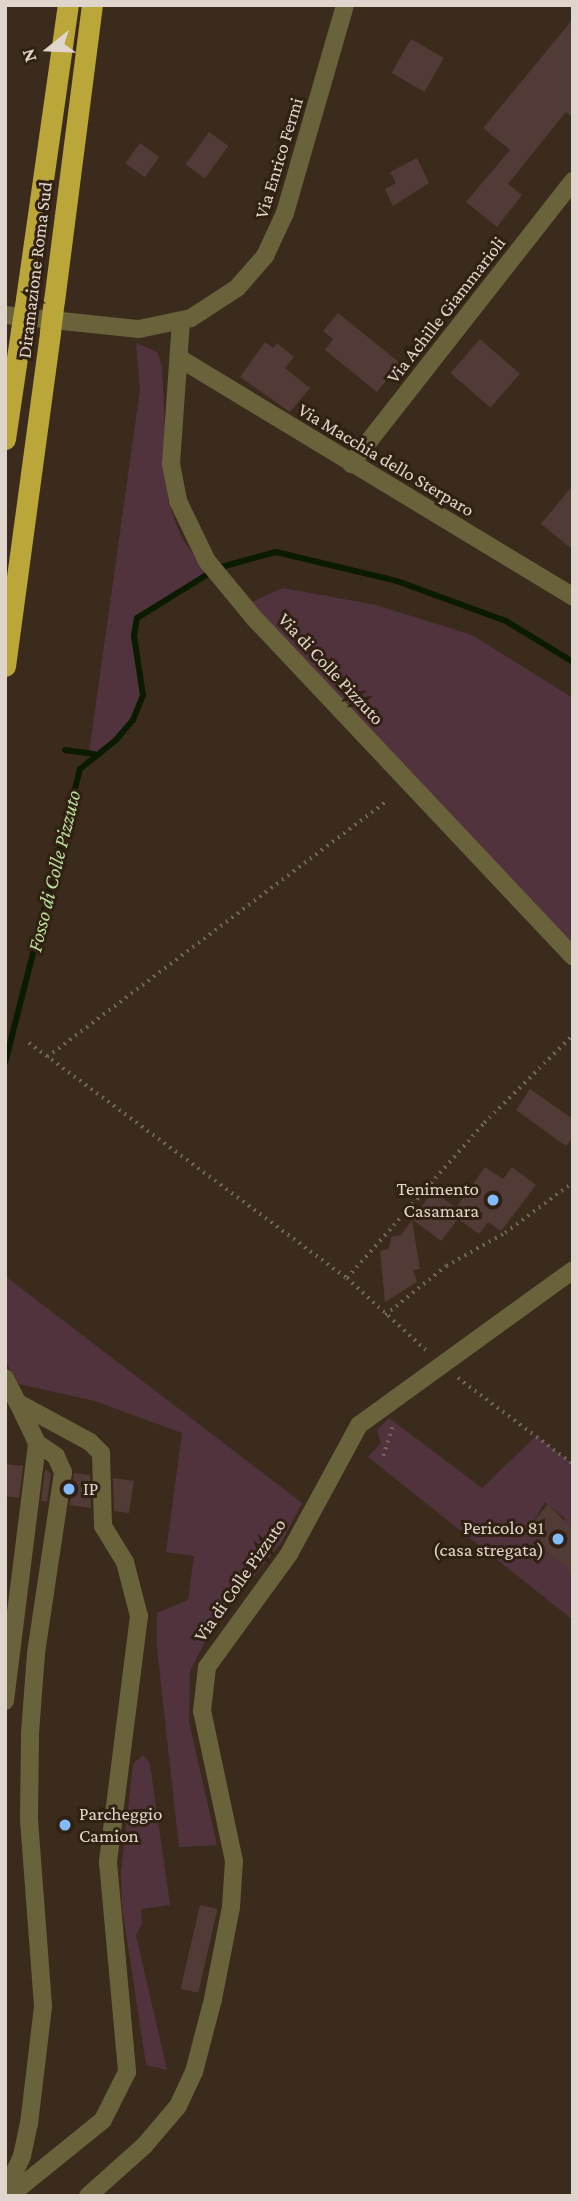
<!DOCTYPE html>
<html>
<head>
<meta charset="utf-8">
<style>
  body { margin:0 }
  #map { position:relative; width:578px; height:2201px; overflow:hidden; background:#3b2b1c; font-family:"Crimson Pro",serif }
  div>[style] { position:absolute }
  .green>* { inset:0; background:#51333e }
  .stream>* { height:6px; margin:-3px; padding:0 3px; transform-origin:3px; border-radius:3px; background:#0b1b00 }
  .building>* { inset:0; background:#523a36; transform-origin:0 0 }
  .path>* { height:3.5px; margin-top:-1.75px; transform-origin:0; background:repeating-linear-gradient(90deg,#716355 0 2px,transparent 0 7px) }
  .minor>* { height:18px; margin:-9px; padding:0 9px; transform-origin:9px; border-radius:9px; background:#6a623b }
  .highway>* { height:21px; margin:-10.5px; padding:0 10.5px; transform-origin:10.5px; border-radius:10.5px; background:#bba739 }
  .highway-bridge>* { height:21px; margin:-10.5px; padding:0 10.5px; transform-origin:10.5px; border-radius:10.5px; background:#bba739 }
  .dots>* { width:19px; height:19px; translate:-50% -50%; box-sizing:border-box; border:4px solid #312112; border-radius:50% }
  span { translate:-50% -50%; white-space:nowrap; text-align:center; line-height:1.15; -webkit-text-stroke:6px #312112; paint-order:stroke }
  .street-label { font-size:19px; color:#e0d5cc }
  .poi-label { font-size:19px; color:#e0d5cc }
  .right { translate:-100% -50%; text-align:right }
  .left { translate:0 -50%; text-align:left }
  .water-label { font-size:21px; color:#b8e09c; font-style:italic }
  .frame { position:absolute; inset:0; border:7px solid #e0d5cc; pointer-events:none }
  .north { position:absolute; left:14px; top:14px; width:70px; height:70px; -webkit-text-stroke:5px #312112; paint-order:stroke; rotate:252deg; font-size:19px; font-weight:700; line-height:28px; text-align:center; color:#e0d5cc }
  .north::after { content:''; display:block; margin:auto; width:24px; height:32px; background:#e0d5cc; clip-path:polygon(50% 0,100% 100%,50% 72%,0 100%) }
</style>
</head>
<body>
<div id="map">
  <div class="green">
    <div style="clip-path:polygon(136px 343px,157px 352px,162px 366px,168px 501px,181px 537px,208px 574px,137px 618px,134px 636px,143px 695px,133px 720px,116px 740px,88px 760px,140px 390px)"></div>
    <div style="clip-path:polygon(283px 588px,376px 605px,472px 635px,573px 698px,573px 945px,355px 720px,252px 602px)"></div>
    <div style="clip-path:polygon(5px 1276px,302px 1503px,281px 1543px,211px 1630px,190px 1671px,189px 1722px,217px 1845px,179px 1847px,157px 1648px,157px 1613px,188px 1600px,194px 1556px,166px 1552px,182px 1433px,95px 1401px,19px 1384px,5px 1361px)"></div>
    <div style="clip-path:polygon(389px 1418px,482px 1488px,536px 1436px,573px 1464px,573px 1530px,563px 1522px,565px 1518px,545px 1502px,533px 1522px,547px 1533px,538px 1545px,568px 1569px,573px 1564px,573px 1620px,368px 1457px,381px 1443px,377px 1430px)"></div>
    <div style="clip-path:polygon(143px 1755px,150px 1764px,170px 1905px,141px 1909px,142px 1924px,136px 1935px,167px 2070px,146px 2065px,122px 1907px,121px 1872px,133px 1764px)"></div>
  </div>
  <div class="stream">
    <div style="left:221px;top:567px;width:57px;rotate:-15.3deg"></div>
    <div style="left:276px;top:552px;width:124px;rotate:13.5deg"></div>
    <div style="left:397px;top:581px;width:116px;rotate:20.2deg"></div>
    <div style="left:506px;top:621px;width:79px;rotate:31.5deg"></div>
    <div style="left:65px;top:750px;width:29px;rotate:8deg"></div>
    <div style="left:5px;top:1063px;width:303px;rotate:-75.7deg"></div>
    <div style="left:80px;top:769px;width:46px;rotate:-38.9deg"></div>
    <div style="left:116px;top:740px;width:26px;rotate:-50deg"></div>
    <div style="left:133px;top:720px;width:27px;rotate:-68deg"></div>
    <div style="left:143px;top:695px;width:60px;rotate:-98.7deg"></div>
    <div style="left:134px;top:636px;width:18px;rotate:-81deg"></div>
    <div style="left:137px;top:618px;width:84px;rotate:-31.8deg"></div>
  </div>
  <div class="building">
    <div style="clip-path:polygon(573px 19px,573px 118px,566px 112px,508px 184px,522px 195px,497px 227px,466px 202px,510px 150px,483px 128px)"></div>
    <div style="left:411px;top:39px;width:38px;height:39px;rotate:30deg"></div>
    <div style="left:209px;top:132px;width:24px;height:40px;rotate:36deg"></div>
    <div style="left:140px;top:143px;width:24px;height:25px;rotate:36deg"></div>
    <div style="clip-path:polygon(417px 158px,429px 183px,393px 206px,385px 189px,396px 183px,390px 172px)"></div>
    <div style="clip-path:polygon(338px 313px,400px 363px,377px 392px,325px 350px,333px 339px,323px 331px)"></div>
    <div style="left:480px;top:339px;width:53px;height:45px;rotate:41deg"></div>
    <div style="clip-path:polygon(265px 342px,273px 348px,277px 343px,294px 357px,285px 368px,310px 388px,290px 412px,240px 377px)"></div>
    <div style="clip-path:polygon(573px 485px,573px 550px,541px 524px)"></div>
    <div style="clip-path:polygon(530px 1089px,573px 1119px,573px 1137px,566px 1146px,516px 1110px)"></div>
    <div style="clip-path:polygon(485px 1167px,503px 1179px,512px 1167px,536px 1185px,501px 1231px,488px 1222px,479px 1234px,458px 1219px,441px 1241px,412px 1219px,433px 1191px,456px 1208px)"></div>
    <div style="clip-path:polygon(412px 1220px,420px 1269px,413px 1270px,417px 1282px,385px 1302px,380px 1251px,389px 1249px,391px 1237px,401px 1235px)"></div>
    <div style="clip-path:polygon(5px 1464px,23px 1466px,19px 1498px,5px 1496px)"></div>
    <div style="clip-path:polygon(45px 1469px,51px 1474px,47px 1502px,41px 1501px)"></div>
    <div style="clip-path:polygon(74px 1473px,90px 1475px,91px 1508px,70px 1505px)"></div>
    <div style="clip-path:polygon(113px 1478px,134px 1481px,129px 1513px,114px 1511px)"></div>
    <div style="clip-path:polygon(548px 1504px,573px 1530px,573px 1573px,538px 1545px,547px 1533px,533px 1522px)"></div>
    <div style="left:200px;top:1905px;width:18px;height:86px;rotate:13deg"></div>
  </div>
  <div class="path">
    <div style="left:29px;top:1043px;width:395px;rotate:36.5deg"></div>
    <div style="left:347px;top:1278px;width:110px;rotate:42.4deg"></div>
    <div style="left:47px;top:1057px;width:426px;rotate:-37deg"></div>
    <div style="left:347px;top:1278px;width:207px;rotate:-48.5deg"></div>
    <div style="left:484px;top:1123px;width:125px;rotate:-44.7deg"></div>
    <div style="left:385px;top:1315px;width:78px;rotate:-38.8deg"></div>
    <div style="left:446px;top:1266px;width:68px;rotate:-29.2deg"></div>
    <div style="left:505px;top:1233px;width:79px;rotate:-36.7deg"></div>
    <div style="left:458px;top:1378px;width:144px;rotate:36.8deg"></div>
    <div style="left:383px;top:1456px;width:32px;rotate:-72deg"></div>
  </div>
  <div class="minor">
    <div style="left:5px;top:315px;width:135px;rotate:6deg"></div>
    <div style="left:139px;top:329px;width:53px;rotate:-11.9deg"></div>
    <div style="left:191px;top:318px;width:55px;rotate:-33.1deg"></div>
    <div style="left:237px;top:288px;width:43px;rotate:-48.8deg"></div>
    <div style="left:265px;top:256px;width:47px;rotate:-65.1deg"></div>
    <div style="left:285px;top:213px;width:216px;rotate:-73.9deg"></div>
    <div style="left:181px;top:321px;width:143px;rotate:94deg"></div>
    <div style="left:171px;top:464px;width:38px;rotate:79deg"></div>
    <div style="left:178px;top:501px;width:67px;rotate:64.2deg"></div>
    <div style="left:207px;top:561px;width:74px;rotate:50.5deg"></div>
    <div style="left:254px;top:618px;width:465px;rotate:46.7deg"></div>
    <div style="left:179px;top:358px;width:461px;rotate:31.2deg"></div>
    <div style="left:351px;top:464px;width:360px;rotate:-51.9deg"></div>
    <div style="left:5px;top:1378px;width:28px;rotate:63deg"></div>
    <div style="left:18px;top:1403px;width:82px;rotate:28.4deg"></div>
    <div style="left:90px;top:1442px;width:16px;rotate:45deg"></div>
    <div style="left:101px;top:1453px;width:73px;rotate:88.4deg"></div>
    <div style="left:103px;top:1526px;width:42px;rotate:58.6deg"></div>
    <div style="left:125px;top:1562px;width:56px;rotate:75.5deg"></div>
    <div style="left:139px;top:1616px;width:248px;rotate:97.2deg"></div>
    <div style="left:108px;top:1862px;width:211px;rotate:84.8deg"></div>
    <div style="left:127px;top:2072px;width:54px;rotate:116.6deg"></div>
    <div style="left:103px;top:2120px;width:121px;rotate:141deg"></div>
    <div style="left:5px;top:1701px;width:260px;rotate:-82.9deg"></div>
    <div style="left:5px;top:2193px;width:41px;rotate:-65.3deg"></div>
    <div style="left:22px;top:2156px;width:33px;rotate:-78deg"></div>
    <div style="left:29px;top:2124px;width:119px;rotate:-83.2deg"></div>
    <div style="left:43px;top:2006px;width:188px;rotate:-94.3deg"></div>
    <div style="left:29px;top:1819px;width:86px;rotate:-89.3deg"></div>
    <div style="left:30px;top:1733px;width:80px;rotate:-85.7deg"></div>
    <div style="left:36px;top:1653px;width:183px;rotate:-81.5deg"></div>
    <div style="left:63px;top:1472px;width:17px;rotate:-114deg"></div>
    <div style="left:56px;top:1456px;width:23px;rotate:-146deg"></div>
    <div style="left:37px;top:1443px;width:44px;rotate:-115.4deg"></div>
    <div style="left:88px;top:2196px;width:75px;rotate:-41.8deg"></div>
    <div style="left:144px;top:2146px;width:52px;rotate:-49.6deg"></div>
    <div style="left:178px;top:2106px;width:38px;rotate:-65deg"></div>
    <div style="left:194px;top:2072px;width:75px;rotate:-75.4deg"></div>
    <div style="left:213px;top:1999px;width:94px;rotate:-78.9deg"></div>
    <div style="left:231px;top:1907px;width:46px;rotate:-86.3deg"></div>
    <div style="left:234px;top:1861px;width:153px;rotate:-102deg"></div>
    <div style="left:202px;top:1711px;width:44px;rotate:-83.5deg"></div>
    <div style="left:207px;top:1667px;width:140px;rotate:-54deg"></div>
    <div style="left:289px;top:1554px;width:147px;rotate:-61.5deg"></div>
    <div style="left:359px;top:1425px;width:264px;rotate:-35.9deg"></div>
  </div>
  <div class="highway">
    <div style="left:26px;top:299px;width:297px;rotate:-81.9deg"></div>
    <div style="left:54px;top:301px;width:298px;rotate:-82.7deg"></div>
    <div style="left:5px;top:439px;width:109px;rotate:-81.6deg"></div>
    <div style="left:5px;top:666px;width:337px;rotate:-82.3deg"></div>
  </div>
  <div class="highway-bridge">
    <div style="left:21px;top:331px;width:32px;rotate:-81deg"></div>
    <div style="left:50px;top:332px;width:31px;rotate:-83deg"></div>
  </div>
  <div class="dots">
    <div style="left:493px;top:1200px;background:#84bcfb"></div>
    <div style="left:69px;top:1489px;background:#84bcfb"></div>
    <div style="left:558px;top:1539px;background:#84bcfb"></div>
    <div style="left:65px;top:1825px;background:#84bcfb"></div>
  </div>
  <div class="street-label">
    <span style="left:279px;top:158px;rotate:-73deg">Via Enrico Fermi</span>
    <span style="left:35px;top:270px;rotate:-83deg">Diramazione Roma Sud</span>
    <span style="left:446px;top:310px;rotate:-52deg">Via Achille Giammarioli</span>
    <span style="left:386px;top:460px;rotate:31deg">Via Macchia dello Sterparo</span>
    <span style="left:331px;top:669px;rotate:47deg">Via di Colle Pizzuto</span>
    <span style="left:240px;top:1580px;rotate:-55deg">Via di Colle Pizzuto</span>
  </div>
  <div class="poi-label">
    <span class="right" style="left:479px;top:1200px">Tenimento<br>Casamara</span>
    <span class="left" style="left:83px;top:1489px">IP</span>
    <span class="right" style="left:544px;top:1539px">Pericolo 81<br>(casa stregata)</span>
    <span class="left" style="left:79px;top:1825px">Parcheggio<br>Camion</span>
  </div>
  <div class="water-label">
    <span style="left:54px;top:871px;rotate:-76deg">Fosso di Colle Pizzuto</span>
  </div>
  <div class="frame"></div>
  <div class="north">N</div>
</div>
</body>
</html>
